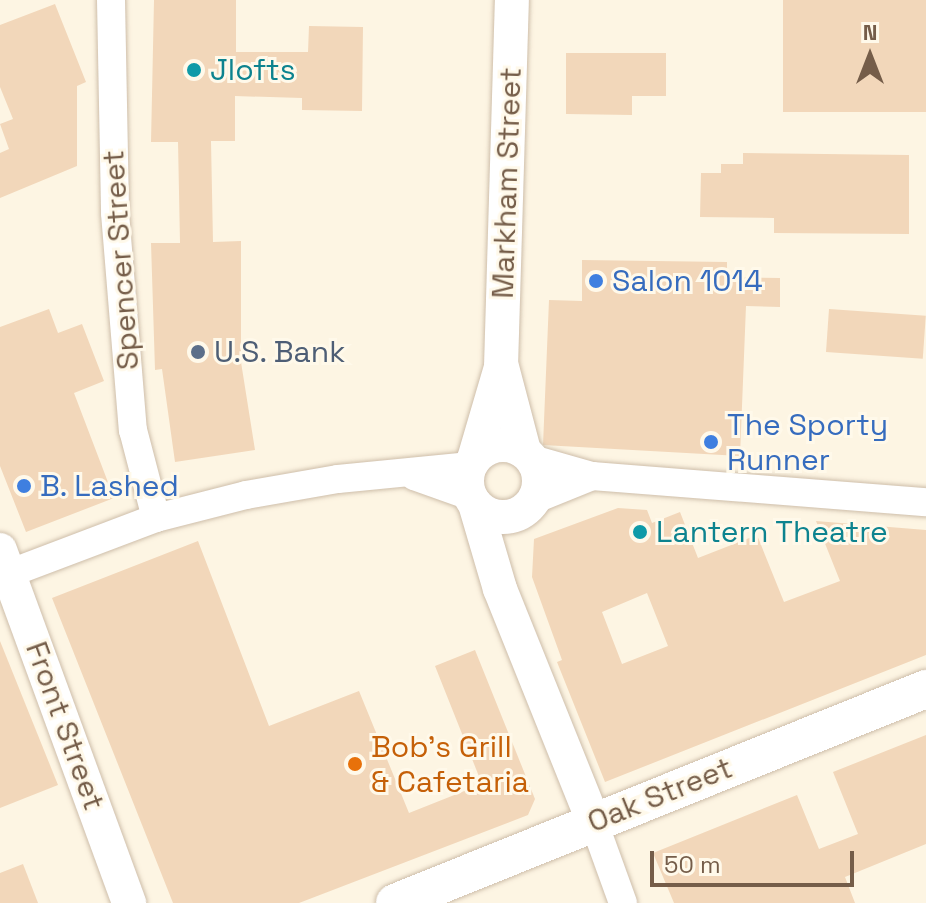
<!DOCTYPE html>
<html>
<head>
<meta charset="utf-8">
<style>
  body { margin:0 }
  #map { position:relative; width:926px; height:903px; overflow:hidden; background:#fdf5e3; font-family:"Space Grotesk",sans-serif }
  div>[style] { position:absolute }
  .building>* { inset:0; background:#f2d7ba; transform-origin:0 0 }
  .roads { filter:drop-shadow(0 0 2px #cebeaa) drop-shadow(0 0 2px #cebeaa) }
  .minor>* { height:28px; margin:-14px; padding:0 14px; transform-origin:14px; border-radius:14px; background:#fff }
  .tertiary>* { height:34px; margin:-17px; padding:0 17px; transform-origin:17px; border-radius:17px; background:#fff }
  .tertiary>.ring { margin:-17px; padding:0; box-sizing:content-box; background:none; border:34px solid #fff; border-radius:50% }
  .secondary>* { height:38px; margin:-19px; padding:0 19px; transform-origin:19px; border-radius:19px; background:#fff }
  .dots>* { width:22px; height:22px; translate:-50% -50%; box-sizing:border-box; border:4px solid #fff9ea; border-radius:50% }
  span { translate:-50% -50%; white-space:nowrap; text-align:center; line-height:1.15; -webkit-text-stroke:6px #fff9ea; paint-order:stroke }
  .culture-label { font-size:30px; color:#0d838f }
  .left { translate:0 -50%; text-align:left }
  .street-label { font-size:30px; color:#755d49 }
  .shop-label { font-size:30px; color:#366cbe }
  .service-label { font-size:30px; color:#4e5e75 }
  .food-label { font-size:30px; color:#c56008 }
  .north { position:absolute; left:830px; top:16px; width:80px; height:80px; -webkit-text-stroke:6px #fff9ea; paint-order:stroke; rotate:0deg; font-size:22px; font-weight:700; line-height:32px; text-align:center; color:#755d49 }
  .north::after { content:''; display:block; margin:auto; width:28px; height:36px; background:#755d49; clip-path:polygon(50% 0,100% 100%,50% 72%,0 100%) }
  .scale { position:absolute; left:650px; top:851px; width:204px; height:36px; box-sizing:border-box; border:4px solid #755d49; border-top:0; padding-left:10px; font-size:24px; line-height:28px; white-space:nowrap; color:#755d49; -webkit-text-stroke:6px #fff9ea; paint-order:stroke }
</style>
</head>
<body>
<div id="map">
  <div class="building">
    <div style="clip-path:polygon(154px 0,236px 0,236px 52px,308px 52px,309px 26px,363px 27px,362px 111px,302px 110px,302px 98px,235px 96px,235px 141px,211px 141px,213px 242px,241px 241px,241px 362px,255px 450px,175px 462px,162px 369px,155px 370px,151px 243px,180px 243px,178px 142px,151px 142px)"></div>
    <div style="left:783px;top:0;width:143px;height:112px"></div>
    <div style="clip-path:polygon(55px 4px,86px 82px,77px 86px,77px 166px,0 198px,0 153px,9px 149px,0 124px,13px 119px,0 87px,0 25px)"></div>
    <div style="clip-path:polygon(566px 53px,666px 53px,666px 96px,632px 96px,632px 115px,566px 114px)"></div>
    <div style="clip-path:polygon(743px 153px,909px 155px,909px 234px,774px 233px,774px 218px,700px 217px,701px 173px,721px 173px,721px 164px,743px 164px)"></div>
    <div style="clip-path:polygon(582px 260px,727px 262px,727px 277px,780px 278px,780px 307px,746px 306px,740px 456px,543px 445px,549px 300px,582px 301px)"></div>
    <div style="clip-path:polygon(49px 309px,58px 333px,82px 324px,104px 381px,74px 393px,114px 498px,26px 532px,0 466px,0 327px)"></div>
    <div style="left:829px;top:309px;width:97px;height:43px;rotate:4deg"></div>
    <div style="clip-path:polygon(evenodd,618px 508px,647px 510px,652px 523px,680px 512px,698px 558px,757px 535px,784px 602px,840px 581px,816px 521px,926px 530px,926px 655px,605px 782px,557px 662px,562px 660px,532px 577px,534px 539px,618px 508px,647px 593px,668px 646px,622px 664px,602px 612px,647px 593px)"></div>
    <div style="clip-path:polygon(198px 541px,269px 726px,359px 691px,409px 813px,482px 784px,435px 666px,475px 650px,535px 799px,528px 815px,299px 903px,173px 903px,52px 598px)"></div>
    <div style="clip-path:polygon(0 641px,58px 785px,0 808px)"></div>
    <div style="clip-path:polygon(926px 735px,926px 844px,845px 877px,855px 903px,674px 903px,653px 853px,797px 795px,819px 849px,858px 834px,833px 772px)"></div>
    <div style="clip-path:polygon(23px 864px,38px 903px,0 903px,0 873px)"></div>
  </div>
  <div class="roads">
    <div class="minor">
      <div style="left:111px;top:0;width:213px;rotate:88.9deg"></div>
      <div style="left:115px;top:213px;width:218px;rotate:85.3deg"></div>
      <div style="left:133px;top:430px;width:91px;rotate:75.4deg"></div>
      <div style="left:532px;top:459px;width:62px;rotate:15.8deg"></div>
      <div style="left:592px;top:476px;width:335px;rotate:4.5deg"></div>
      <div style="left:414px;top:476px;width:59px;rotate:19.7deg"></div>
      <div style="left:533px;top:500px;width:64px;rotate:-22.1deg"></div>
      <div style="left:0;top:577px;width:167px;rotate:-20.7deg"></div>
      <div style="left:156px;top:518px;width:93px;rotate:-14.3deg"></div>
      <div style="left:246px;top:495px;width:93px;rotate:-9.9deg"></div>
      <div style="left:338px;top:479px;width:133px;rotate:-5.6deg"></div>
      <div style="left:593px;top:820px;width:88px;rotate:70.1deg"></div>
    </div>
    <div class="tertiary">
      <div style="left:502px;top:367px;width:87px;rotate:75.3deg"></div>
      <div class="ring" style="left:467px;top:445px;width:38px;height:38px"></div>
      <div style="left:474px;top:459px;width:96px;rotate:-73.6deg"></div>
      <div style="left:501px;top:367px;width:367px;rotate:-88.3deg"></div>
      <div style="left:475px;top:504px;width:89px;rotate:73.6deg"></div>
      <div style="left:500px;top:589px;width:249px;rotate:68.1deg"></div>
      <div style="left:0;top:550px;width:376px;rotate:69.9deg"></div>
    </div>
    <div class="secondary">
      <div style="left:395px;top:903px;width:573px;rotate:-21.95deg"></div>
    </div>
  </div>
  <div class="dots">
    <div style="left:194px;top:70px;background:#0f9aa8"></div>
    <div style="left:596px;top:281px;background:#3f7fe0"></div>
    <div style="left:198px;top:352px;background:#5c6f8a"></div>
    <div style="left:711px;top:442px;background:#3f7fe0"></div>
    <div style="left:24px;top:486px;background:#3f7fe0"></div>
    <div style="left:640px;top:532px;background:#0f9aa8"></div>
    <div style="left:355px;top:764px;background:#e8710a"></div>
  </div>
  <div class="culture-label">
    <span class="left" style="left:210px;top:70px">Jlofts</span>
    <span class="left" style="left:656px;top:532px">Lantern Theatre</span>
  </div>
  <div class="street-label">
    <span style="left:507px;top:183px;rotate:-88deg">Markham Street</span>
    <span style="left:121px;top:260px;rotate:-94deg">Spencer Street</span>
    <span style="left:65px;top:726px;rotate:70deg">Front Street</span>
    <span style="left:660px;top:795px;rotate:-22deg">Oak Street</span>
  </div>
  <div class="shop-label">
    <span class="left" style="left:612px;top:281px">Salon 1014</span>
    <span class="left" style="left:727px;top:442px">The Sporty<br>Runner</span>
    <span class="left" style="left:40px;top:486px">B. Lashed</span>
  </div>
  <div class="service-label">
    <span class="left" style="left:214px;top:352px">U.S. Bank</span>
  </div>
  <div class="food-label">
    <span class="left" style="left:371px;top:764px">Bob's Grill<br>&amp; Cafetaria</span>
  </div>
  <div class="north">N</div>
  <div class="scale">50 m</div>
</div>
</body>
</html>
